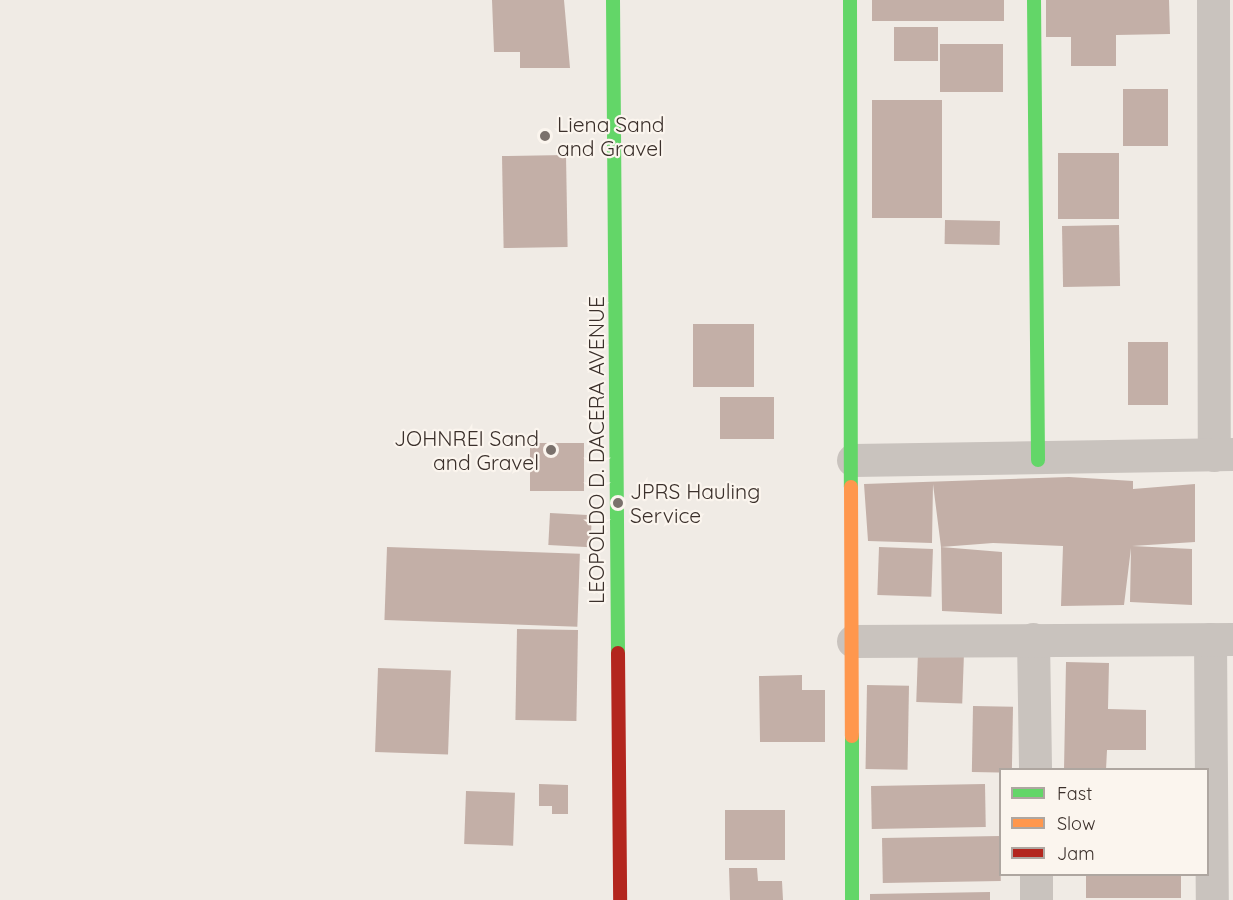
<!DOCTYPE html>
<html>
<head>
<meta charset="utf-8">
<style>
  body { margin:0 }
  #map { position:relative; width:1233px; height:900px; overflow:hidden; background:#f0ebe5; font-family:Quicksand,sans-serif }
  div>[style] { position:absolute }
  .building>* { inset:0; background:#c3afa7; transform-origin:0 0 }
  .street>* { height:33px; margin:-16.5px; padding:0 16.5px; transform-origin:16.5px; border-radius:16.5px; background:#c9c3be }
  .fast>* { height:14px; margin:-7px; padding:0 7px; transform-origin:7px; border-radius:7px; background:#63d668 }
  .slow>* { height:14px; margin:-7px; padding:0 7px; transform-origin:7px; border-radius:7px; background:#ff974d }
  .jam>* { height:14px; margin:-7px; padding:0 7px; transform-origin:7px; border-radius:7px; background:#b3261e }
  .dots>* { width:16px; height:16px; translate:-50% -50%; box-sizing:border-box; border:3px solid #fbf5ee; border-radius:50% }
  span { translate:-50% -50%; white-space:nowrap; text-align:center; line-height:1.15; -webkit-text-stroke:4.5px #fbf5ee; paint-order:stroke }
  .poi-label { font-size:21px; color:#3b302b }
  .left { translate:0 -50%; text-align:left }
  .right { translate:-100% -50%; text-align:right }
  .street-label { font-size:21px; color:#3b302b }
  .legend { position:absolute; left:999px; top:768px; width:210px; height:108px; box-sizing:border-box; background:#fbf5ee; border:2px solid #aea6a0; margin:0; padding:8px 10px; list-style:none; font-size:18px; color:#3b302b }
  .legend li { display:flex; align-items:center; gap:12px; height:30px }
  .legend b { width:30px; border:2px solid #aea6a0 }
</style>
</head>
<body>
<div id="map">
  <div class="building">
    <div style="clip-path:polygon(492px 0,564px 0,570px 68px,520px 68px,520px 52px,494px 52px)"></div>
    <div style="left:872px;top:0;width:132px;height:21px"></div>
    <div style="clip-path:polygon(1046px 0,1169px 0,1170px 34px,1116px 35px,1116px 66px,1071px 66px,1071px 37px,1046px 37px)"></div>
    <div style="left:894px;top:27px;width:44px;height:34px"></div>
    <div style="left:1003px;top:44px;width:48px;height:63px;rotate:90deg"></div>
    <div style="left:1123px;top:89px;width:45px;height:57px"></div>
    <div style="left:872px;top:100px;width:70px;height:118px"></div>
    <div style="left:1058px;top:153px;width:61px;height:66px"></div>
    <div style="left:566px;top:155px;width:92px;height:64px;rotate:89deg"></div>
    <div style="left:945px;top:220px;width:55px;height:24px;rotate:1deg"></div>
    <div style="left:1119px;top:225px;width:61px;height:57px;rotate:89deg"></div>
    <div style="left:693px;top:324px;width:61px;height:63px"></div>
    <div style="left:1128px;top:342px;width:40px;height:63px"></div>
    <div style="left:720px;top:397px;width:54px;height:42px"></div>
    <div style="left:530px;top:443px;width:54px;height:48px"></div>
    <div style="clip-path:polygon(1069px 477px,1133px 481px,1133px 489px,1195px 484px,1195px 542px,1132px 546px,1192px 549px,1192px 605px,1130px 602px,1131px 548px,1124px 605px,1061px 606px,1063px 546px,993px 543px,941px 547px,1002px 552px,1002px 614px,942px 611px,941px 547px,933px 484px,932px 543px,868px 541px,864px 484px)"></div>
    <div style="left:550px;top:513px;width:42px;height:32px;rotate:3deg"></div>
    <div style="left:387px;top:547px;width:193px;height:73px;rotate:2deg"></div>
    <div style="left:879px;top:547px;width:54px;height:48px;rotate:2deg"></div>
    <div style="left:517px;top:629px;width:61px;height:91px;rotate:1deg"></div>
    <div style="left:918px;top:652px;width:46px;height:50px;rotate:2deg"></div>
    <div style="clip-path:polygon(1066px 662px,1109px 663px,1108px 709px,1146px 710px,1146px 750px,1107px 750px,1106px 770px,1064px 770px)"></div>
    <div style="left:378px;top:668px;width:73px;height:84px;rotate:2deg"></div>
    <div style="clip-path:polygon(802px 675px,802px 690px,825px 690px,825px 742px,760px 742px,759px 676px)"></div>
    <div style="left:867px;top:685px;width:42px;height:84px;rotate:1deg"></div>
    <div style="left:973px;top:706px;width:40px;height:66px;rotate:1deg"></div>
    <div style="clip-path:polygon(539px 784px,568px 785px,568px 814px,552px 814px,552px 806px,539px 806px)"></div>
    <div style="left:985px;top:784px;width:43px;height:114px;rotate:89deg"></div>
    <div style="left:466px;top:791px;width:49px;height:53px;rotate:2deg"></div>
    <div style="left:785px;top:810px;width:50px;height:60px;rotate:90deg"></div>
    <div style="left:1000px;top:836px;width:45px;height:118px;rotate:89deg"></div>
    <div style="clip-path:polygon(729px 868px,757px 868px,758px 881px,782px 881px,783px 900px,730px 900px)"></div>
    <div style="left:1086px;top:874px;width:95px;height:24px"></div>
    <div style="clip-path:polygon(990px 892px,990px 900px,870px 900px,870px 894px)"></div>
  </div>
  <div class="street">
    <div style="left:1213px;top:0;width:455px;rotate:89.9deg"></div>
    <div style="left:853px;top:460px;width:380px;rotate:-0.9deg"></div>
    <div style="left:1033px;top:639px;width:131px;rotate:89.1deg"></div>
    <div style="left:1210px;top:639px;width:261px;rotate:89.6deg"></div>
    <div style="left:853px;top:641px;width:380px;rotate:-0.3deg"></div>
    <div style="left:1036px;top:874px;width:26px;rotate:90deg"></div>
  </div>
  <div class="fast">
    <div style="left:613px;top:0;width:653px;rotate:89.56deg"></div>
    <div style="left:850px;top:0;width:487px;rotate:89.9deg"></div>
    <div style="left:1034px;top:0;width:460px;rotate:89.5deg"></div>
    <div style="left:852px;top:736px;width:164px;rotate:90deg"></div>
  </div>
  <div class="slow">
    <div style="left:851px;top:487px;width:249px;rotate:89.8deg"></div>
  </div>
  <div class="jam">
    <div style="left:618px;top:653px;width:247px;rotate:89.5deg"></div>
  </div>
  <div class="dots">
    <div style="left:545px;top:136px;background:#7a716c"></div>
    <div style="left:551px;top:450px;background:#7a716c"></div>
    <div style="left:618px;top:503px;background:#7a716c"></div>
  </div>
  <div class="poi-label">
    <span class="left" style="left:557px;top:136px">Liena Sand<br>and Gravel</span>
    <span class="right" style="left:539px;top:450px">JOHNREI Sand<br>and Gravel</span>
    <span class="left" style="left:630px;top:503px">JPRS Hauling<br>Service</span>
  </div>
  <div class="street-label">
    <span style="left:596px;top:450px;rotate:-90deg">LEOPOLDO D. DACERA AVENUE</span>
  </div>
  <ul class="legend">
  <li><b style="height:8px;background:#63d668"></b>Fast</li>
  <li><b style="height:8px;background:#ff974d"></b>Slow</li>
  <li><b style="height:8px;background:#b3261e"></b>Jam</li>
  </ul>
</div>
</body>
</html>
